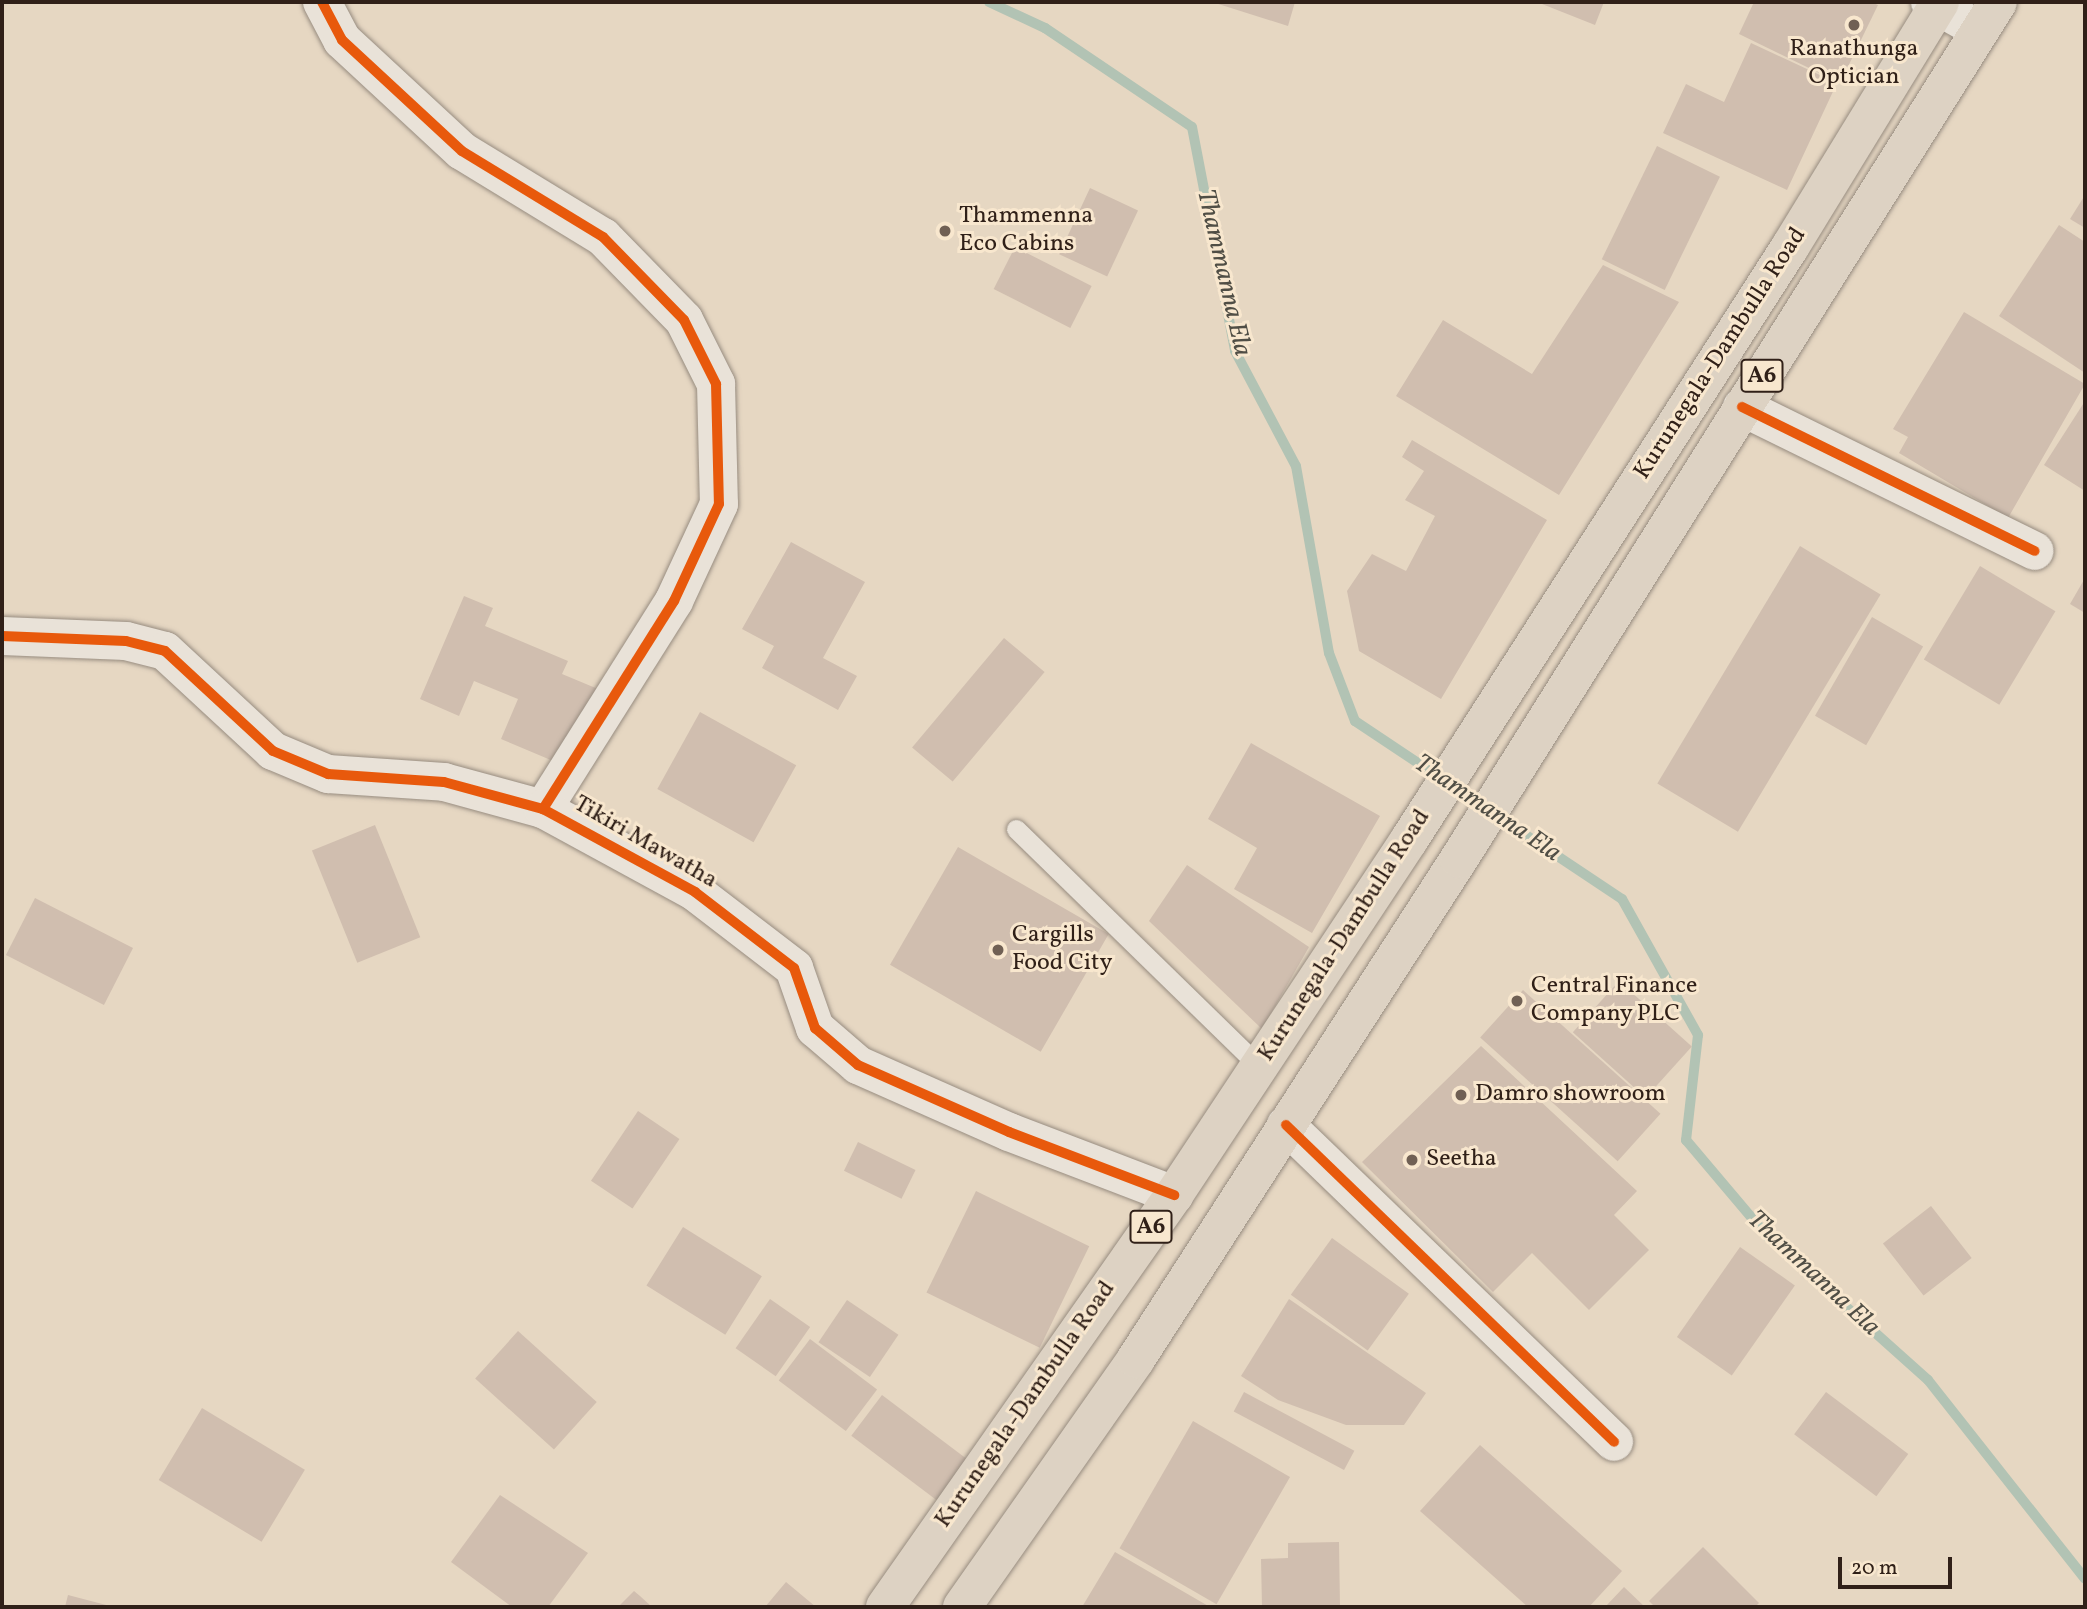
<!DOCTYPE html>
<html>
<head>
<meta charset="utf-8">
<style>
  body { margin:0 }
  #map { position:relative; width:2087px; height:1609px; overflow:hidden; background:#e6d7c2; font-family:Vollkorn,serif }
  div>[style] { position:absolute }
  .stream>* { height:10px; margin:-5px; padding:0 5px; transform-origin:5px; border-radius:5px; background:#b2c3b4 }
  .building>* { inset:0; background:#d0beaf; transform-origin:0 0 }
  .roads { filter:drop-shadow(0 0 2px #978c80) drop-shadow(0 0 2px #978c80) }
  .lane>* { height:19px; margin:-9.5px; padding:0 9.5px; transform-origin:9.5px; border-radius:9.5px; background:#e9e2d8 }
  .street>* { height:38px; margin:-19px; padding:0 19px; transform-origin:19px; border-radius:19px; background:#e9e2d8 }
  .highway>* { height:38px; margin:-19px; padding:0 19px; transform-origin:19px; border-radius:19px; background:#ddd2c3 }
  .cycleway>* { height:10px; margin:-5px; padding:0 5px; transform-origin:5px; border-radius:5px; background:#e8590c }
  .dots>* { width:19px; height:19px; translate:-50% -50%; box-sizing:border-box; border:4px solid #f8e7ce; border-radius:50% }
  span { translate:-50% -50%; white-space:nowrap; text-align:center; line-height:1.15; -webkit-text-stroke:6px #f8e7ce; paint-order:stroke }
  .shield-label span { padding:2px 5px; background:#f8e7ce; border:2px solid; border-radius:5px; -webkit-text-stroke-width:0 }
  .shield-label { font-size:23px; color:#302018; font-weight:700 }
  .poi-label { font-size:24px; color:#302018 }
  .left { translate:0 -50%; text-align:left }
  .street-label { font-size:24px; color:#302018 }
  .water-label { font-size:26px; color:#504e45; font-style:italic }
  .frame { position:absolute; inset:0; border:4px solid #302018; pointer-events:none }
  .scale { position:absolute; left:1838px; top:1557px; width:114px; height:32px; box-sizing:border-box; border:4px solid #302018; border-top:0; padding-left:9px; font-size:21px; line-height:24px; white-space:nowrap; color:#302018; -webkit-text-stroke:5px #f8e7ce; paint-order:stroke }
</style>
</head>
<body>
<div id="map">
  <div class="stream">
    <div style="left:989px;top:2px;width:62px;rotate:24.9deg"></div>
    <div style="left:1045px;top:28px;width:177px;rotate:34deg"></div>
    <div style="left:1192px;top:127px;width:228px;rotate:79.1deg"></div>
    <div style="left:1235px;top:351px;width:130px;rotate:62.1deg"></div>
    <div style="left:1296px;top:466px;width:190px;rotate:80deg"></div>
    <div style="left:1329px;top:653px;width:73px;rotate:69.1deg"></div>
    <div style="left:1355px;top:721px;width:321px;rotate:33.7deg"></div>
    <div style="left:1622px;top:899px;width:156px;rotate:60.8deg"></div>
    <div style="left:1698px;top:1035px;width:106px;rotate:96.5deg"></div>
    <div style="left:1686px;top:1140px;width:126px;rotate:49.8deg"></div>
    <div style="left:1767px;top:1236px;width:216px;rotate:41.8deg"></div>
    <div style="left:1928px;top:1380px;width:253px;rotate:51.7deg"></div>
  </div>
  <div class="building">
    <div style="clip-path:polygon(1212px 2px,1295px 2px,1288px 26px)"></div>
    <div style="clip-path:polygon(1537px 2px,1604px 2px,1595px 25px)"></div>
    <div style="clip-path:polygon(1754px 2px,1871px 2px,1878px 5px,1840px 83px,1739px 34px)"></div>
    <div style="clip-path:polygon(1751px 43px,1837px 83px,1787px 190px,1663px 133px,1686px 84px,1724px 102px)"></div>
    <div style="left:1657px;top:146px;width:70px;height:126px;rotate:26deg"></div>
    <div style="left:1090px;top:188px;width:53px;height:73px;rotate:25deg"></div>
    <div style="clip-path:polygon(2085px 195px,2085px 228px,2070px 219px)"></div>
    <div style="clip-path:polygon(2059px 225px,2085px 242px,2085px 373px,1999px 316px)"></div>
    <div style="left:1015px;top:247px;width:86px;height:47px;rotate:27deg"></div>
    <div style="clip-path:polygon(1603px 265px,1679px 302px,1559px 495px,1396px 396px,1443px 320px,1532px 374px)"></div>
    <div style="clip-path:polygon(1964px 312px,2085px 384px,2008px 518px,1899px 453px,1908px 437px,1893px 429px)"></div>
    <div style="clip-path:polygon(2085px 401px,2085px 491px,2044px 465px)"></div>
    <div style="clip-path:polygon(1412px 440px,1547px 520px,1441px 699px,1359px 651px,1347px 591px,1372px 554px,1406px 571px,1435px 516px,1405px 500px,1424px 471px,1402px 457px)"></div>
    <div style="clip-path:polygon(791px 542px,865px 582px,823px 658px,857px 676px,838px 710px,762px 668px,774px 646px,742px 629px)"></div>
    <div style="left:1800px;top:546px;width:94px;height:277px;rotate:31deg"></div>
    <div style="left:1980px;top:566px;width:88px;height:109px;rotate:31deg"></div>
    <div style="clip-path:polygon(2085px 578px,2085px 613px,2070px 604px)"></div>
    <div style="clip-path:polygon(464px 596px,493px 608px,485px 626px,568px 661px,562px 674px,598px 689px,565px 766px,501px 739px,518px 699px,474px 681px,459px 716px,420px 699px)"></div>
    <div style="left:1872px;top:617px;width:59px;height:114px;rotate:30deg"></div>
    <div style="left:1004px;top:638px;width:53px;height:143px;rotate:40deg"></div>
    <div style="left:700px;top:712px;width:110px;height:88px;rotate:29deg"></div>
    <div style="clip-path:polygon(1251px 743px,1380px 816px,1312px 933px,1234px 889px,1257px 848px,1208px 819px)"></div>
    <div style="left:375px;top:825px;width:121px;height:68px;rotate:68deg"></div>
    <div style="left:958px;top:847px;width:174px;height:136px;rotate:30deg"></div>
    <div style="clip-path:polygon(1187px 865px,1309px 947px,1262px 1029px,1149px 921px)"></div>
    <div style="left:35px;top:898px;width:110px;height:64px;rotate:27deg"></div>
    <div style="left:1619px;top:981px;width:98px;height:69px;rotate:42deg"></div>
    <div style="left:1523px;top:990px;width:185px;height:64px;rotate:42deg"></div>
    <div style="clip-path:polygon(1481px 1046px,1637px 1191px,1614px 1215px,1649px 1250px,1589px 1310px,1532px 1253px,1493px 1292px,1362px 1162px)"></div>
    <div style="left:638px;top:1111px;width:50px;height:84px;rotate:34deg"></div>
    <div style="left:858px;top:1142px;width:64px;height:32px;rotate:26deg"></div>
    <div style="left:976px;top:1191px;width:126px;height:113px;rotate:26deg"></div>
    <div style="left:1931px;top:1206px;width:66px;height:61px;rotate:52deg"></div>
    <div style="left:683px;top:1227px;width:93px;height:69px;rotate:32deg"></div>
    <div style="left:1332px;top:1238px;width:95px;height:70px;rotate:36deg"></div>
    <div style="left:1740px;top:1247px;width:67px;height:110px;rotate:35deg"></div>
    <div style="left:770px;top:1299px;width:49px;height:60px;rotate:35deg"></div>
    <div style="clip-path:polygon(1289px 1299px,1426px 1393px,1404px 1425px,1346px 1425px,1278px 1400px,1241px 1376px)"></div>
    <div style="left:847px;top:1300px;width:62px;height:51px;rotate:34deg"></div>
    <div style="left:518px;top:1331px;width:106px;height:64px;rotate:42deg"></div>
    <div style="left:810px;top:1339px;width:84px;height:52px;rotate:37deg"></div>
    <div style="left:1244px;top:1392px;width:125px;height:22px;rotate:28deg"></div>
    <div style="left:1826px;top:1392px;width:103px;height:53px;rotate:37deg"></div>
    <div style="left:882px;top:1395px;width:112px;height:51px;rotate:37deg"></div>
    <div style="left:202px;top:1408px;width:120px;height:84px;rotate:31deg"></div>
    <div style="left:1193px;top:1421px;width:112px;height:147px;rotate:30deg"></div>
    <div style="clip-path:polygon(1480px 1445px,1622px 1571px,1589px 1607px,1528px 1607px,1420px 1511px)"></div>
    <div style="clip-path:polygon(500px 1495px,588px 1553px,548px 1607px,512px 1607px,451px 1562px)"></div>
    <div style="clip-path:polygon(1339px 1542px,1340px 1607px,1262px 1607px,1261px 1559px,1288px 1558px,1288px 1543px)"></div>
    <div style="clip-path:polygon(1703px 1547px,1759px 1603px,1755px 1607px,1655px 1607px,1649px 1601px)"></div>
    <div style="clip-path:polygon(1115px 1552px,1210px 1607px,1082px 1607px)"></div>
    <div style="clip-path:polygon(786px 1582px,816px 1607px,765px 1607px)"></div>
    <div style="clip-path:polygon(1624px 1587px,1645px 1607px,1605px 1607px)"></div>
    <div style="clip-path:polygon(634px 1591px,640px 1596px,652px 1607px,618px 1607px)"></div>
    <div style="clip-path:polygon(68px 1595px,110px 1606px,110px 1607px,65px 1607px)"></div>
  </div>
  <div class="roads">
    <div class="lane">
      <div style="left:1016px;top:829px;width:339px;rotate:44.3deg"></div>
    </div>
    <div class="street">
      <div style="left:322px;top:2px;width:43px;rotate:62.2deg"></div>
      <div style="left:342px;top:40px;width:163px;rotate:42.8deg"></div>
      <div style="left:462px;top:151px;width:165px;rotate:31.4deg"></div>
      <div style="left:603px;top:237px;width:116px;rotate:45.7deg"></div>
      <div style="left:684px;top:320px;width:72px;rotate:63.4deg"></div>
      <div style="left:716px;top:384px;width:120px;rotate:88.6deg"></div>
      <div style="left:719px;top:504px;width:107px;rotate:114.9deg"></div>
      <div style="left:674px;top:601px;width:246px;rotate:122.2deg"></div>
      <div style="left:1930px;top:2px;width:57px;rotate:29.2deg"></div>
      <div style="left:1742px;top:407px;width:326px;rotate:26.2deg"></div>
      <div style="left:2px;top:636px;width:124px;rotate:2.3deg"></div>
      <div style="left:126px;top:641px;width:40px;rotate:14.4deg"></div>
      <div style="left:165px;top:651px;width:147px;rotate:42.8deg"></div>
      <div style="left:273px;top:751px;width:60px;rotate:22.7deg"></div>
      <div style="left:328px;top:774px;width:116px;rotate:3.9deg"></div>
      <div style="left:444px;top:782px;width:103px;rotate:15.3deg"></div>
      <div style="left:543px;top:809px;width:173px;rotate:28.6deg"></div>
      <div style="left:695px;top:892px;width:125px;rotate:37.5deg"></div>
      <div style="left:794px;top:968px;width:64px;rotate:70.7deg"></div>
      <div style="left:815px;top:1028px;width:57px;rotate:40.7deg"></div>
      <div style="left:858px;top:1065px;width:165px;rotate:23.9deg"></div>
      <div style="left:1009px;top:1132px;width:177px;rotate:20.9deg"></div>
      <div style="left:1286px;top:1125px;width:456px;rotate:44deg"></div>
    </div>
    <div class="highway">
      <div style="left:885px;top:1607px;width:503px;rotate:-54.95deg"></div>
      <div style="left:1174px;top:1195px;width:426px;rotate:-56.5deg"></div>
      <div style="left:1409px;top:840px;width:705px;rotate:-57.28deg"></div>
      <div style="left:1790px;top:247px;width:287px;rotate:-58.5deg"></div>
      <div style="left:962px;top:1607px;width:303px;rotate:-54.9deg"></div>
      <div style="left:1136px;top:1359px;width:595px;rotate:-57.14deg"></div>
      <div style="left:1459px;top:859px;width:1012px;rotate:-57.83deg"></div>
    </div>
  </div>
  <div class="cycleway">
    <div style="left:322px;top:2px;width:43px;rotate:62.2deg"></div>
    <div style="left:342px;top:40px;width:163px;rotate:42.8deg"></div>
    <div style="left:462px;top:151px;width:165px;rotate:31.4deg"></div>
    <div style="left:603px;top:237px;width:116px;rotate:45.7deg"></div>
    <div style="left:684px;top:320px;width:72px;rotate:63.4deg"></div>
    <div style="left:716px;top:384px;width:120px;rotate:88.6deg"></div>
    <div style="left:719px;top:504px;width:107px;rotate:114.9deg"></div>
    <div style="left:674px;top:601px;width:246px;rotate:122.2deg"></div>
    <div style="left:1742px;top:407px;width:326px;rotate:26.2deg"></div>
    <div style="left:2px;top:636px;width:124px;rotate:2.3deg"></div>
    <div style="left:126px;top:641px;width:40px;rotate:14.4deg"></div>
    <div style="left:165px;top:651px;width:147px;rotate:42.8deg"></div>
    <div style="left:273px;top:751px;width:60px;rotate:22.7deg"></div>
    <div style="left:328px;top:774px;width:116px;rotate:3.9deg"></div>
    <div style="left:444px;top:782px;width:103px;rotate:15.3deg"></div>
    <div style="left:543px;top:809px;width:173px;rotate:28.6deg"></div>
    <div style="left:695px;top:892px;width:125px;rotate:37.5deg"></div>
    <div style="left:794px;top:968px;width:64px;rotate:70.7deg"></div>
    <div style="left:815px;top:1028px;width:57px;rotate:40.7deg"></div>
    <div style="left:858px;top:1065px;width:165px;rotate:23.9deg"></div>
    <div style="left:1009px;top:1132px;width:177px;rotate:20.9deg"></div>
    <div style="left:1286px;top:1125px;width:456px;rotate:44deg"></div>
  </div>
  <div class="dots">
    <div style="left:1854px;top:25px;background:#706054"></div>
    <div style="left:945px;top:231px;background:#706054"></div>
    <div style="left:998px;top:950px;background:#706054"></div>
    <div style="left:1517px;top:1001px;background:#706054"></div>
    <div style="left:1461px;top:1095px;background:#706054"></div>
    <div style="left:1412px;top:1160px;background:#706054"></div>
  </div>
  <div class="shield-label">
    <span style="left:1762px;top:376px">A6</span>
    <span style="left:1151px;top:1227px">A6</span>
  </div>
  <div class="poi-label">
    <span style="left:1854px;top:64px">Ranathunga<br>Optician</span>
    <span class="left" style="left:959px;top:231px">Thammenna<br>Eco Cabins</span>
    <span class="left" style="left:1012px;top:950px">Cargills<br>Food City</span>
    <span class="left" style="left:1531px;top:1001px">Central Finance<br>Company PLC</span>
    <span class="left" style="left:1475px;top:1095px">Damro showroom</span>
    <span class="left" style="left:1426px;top:1160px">Seetha</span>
  </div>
  <div class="street-label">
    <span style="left:1721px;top:354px;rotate:-57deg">Kurunegala-Dambulla Road</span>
    <span style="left:645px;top:843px;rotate:30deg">Tikiri Mawatha</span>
    <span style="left:1345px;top:936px;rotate:-57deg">Kurunegala-Dambulla Road</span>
    <span style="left:1026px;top:1405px;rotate:-55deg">Kurunegala-Dambulla Road</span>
  </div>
  <div class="water-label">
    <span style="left:1223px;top:273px;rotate:77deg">Thammanna Ela</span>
    <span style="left:1487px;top:809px;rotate:34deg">Thammanna Ela</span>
    <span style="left:1813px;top:1274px;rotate:43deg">Thammanna Ela</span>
  </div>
  <div class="frame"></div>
  <div class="scale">20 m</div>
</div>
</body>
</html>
